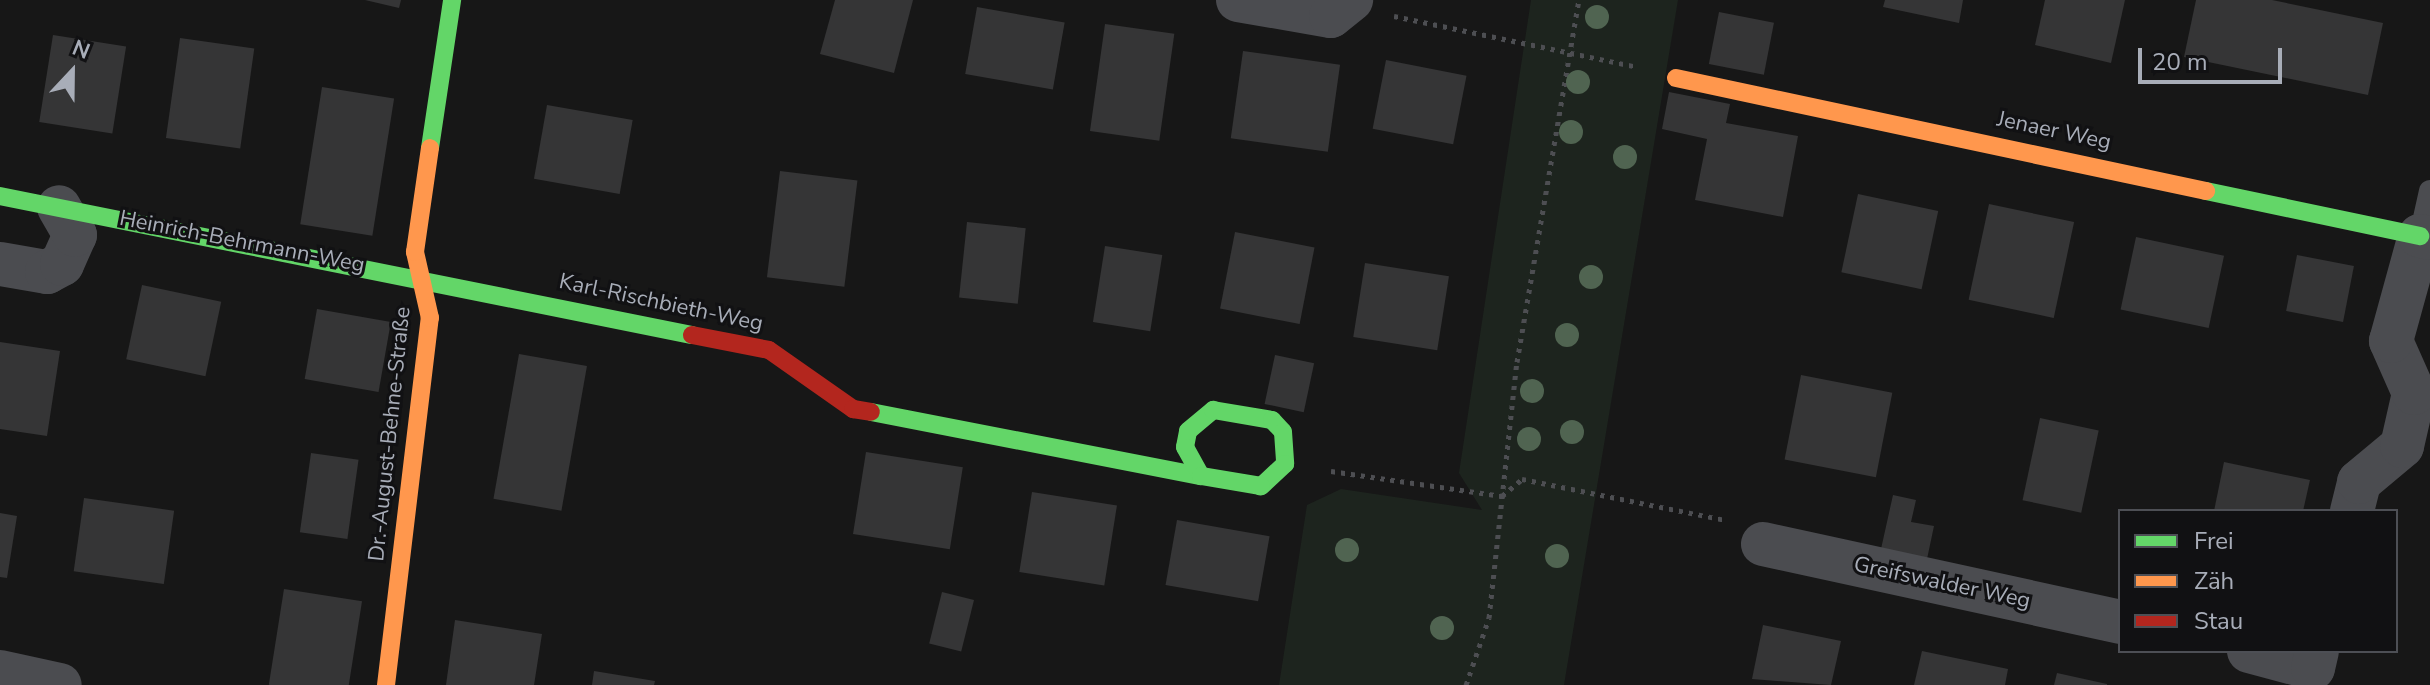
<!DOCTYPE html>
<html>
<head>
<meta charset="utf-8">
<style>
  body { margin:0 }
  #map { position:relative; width:2430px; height:685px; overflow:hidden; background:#171717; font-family:"Nunito Sans",sans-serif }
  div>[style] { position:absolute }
  .green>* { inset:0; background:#1d241e }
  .building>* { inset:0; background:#353536; transform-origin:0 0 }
  .path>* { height:5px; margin-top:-2.5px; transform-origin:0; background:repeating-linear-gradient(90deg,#4d4e52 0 4px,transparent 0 10px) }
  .lane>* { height:22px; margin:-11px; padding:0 11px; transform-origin:11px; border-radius:11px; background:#4b4c50 }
  .street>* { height:44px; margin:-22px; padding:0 22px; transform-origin:22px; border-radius:22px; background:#4b4c50 }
  .fast>* { height:18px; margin:-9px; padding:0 9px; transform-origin:9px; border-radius:9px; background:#63d668 }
  .slow>* { height:18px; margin:-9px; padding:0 9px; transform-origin:9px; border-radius:9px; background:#ff974d }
  .jam>* { height:18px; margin:-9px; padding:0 9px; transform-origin:9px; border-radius:9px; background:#b3261e }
  .trees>* { width:24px; height:24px; margin:-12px; border-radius:50%; background:#506451 }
  span { translate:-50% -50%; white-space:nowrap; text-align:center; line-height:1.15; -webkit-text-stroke:6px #111113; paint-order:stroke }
  .street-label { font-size:22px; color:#a8adb8 }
  .legend { position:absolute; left:2118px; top:509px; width:280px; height:144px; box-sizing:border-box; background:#111113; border:2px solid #4d4f55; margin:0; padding:10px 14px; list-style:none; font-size:24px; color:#a8adb8 }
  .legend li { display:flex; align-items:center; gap:16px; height:40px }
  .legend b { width:40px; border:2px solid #4d4f55 }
  .north { position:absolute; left:32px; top:32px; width:80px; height:80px; -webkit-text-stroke:6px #111113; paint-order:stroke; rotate:22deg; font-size:22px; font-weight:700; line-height:32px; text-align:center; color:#a8adb8 }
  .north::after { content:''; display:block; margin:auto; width:28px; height:36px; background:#a8adb8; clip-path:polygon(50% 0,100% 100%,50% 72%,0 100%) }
  .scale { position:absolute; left:2138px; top:48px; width:144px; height:36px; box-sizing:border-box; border:4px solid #a8adb8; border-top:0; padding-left:10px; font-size:24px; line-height:28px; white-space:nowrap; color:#a8adb8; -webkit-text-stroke:6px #111113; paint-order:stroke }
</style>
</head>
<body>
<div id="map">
  <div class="green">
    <div style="clip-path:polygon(1531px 0,1678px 0,1564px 685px,1279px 685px,1307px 505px,1341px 489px,1482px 510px,1459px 473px)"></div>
  </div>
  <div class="building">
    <div style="clip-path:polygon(365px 0,401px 0,399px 8px)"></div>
    <div style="clip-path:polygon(835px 0,913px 0,894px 73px,820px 54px)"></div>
    <div style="clip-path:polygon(1885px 0,1963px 0,1959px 23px,1883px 7px)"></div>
    <div style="clip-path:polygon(2045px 0,2125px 0,2111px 63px,2035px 45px)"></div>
    <div style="clip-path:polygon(2196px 0,2272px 0,2383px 23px,2368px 95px,2184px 57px)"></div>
    <div style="left:977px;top:7px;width:89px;height:68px;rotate:10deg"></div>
    <div style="left:1719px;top:12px;width:56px;height:53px;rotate:11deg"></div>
    <div style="left:1105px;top:24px;width:70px;height:108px;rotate:8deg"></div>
    <div style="left:53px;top:35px;width:74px;height:88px;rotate:9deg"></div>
    <div style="left:180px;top:38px;width:75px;height:101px;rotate:8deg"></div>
    <div style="left:1243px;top:51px;width:98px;height:88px;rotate:8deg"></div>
    <div style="left:1386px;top:60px;width:82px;height:70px;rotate:11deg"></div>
    <div style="left:322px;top:87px;width:73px;height:139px;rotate:9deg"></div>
    <div style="clip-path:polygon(1669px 92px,1730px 104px,1726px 123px,1798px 136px,1783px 217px,1695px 200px,1707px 139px,1662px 129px)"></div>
    <div style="left:547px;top:105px;width:87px;height:75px;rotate:10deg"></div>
    <div style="left:780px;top:171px;width:78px;height:107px;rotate:7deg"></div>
    <div style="left:1858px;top:194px;width:82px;height:80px;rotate:12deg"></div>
    <div style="left:1989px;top:204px;width:87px;height:98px;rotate:12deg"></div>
    <div style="left:967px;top:222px;width:59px;height:76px;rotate:6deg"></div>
    <div style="left:1235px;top:232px;width:81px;height:78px;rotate:11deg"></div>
    <div style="left:2136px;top:237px;width:90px;height:74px;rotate:12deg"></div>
    <div style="left:1105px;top:246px;width:58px;height:77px;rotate:9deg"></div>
    <div style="left:2297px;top:255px;width:58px;height:57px;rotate:11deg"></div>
    <div style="left:1365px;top:263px;width:85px;height:75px;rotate:9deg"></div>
    <div style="left:142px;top:285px;width:81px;height:76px;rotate:12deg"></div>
    <div style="left:317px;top:309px;width:75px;height:71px;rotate:10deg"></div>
    <div style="clip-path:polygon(0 342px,60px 351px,47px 436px,0 429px)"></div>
    <div style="left:519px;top:354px;width:69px;height:147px;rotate:10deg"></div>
    <div style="left:1275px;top:355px;width:40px;height:50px;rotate:12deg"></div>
    <div style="left:1801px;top:375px;width:93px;height:86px;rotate:11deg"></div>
    <div style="left:2040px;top:418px;width:60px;height:84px;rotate:12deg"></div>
    <div style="left:866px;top:452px;width:98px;height:83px;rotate:9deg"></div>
    <div style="left:311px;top:453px;width:48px;height:80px;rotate:8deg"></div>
    <div style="clip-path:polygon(2224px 462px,2310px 480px,2303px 511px,2214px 511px)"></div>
    <div style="left:1032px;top:492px;width:86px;height:81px;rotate:9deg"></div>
    <div style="clip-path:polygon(1893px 495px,1916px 500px,1911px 522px,1934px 526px,1927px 559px,1881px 549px)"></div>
    <div style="left:84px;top:498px;width:91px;height:74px;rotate:8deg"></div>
    <div style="clip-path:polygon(0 513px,17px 516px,7px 578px,0 577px)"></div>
    <div style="left:1177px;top:520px;width:94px;height:66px;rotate:10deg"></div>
    <div style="left:284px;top:589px;width:79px;height:97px;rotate:9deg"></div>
    <div style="left:942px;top:592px;width:33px;height:53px;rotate:14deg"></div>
    <div style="clip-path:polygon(455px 620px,542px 634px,534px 685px,446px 685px)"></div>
    <div style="clip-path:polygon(1763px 625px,1841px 641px,1831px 685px,1752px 679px)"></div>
    <div style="clip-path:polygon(1922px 651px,2008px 669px,2005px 685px,1914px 685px)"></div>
    <div style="clip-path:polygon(594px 671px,655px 681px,654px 685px,592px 685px)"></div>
    <div style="clip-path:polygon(2057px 673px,2107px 684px,2107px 685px,2054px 685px)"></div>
  </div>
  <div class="path">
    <div style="left:1394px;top:16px;width:245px;rotate:11.8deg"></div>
    <div style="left:1331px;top:471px;width:173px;rotate:8.3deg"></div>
    <div style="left:1502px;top:496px;width:26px;rotate:-40deg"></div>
    <div style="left:1522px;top:479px;width:207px;rotate:11.4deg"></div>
    <div style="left:1466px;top:685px;width:71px;rotate:-71.1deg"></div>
    <div style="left:1489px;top:618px;width:258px;rotate:-83.8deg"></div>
    <div style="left:1517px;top:362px;width:367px;rotate:-80.3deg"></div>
  </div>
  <div class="lane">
    <div style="left:2420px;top:236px;width:46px;rotate:-77.5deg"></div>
  </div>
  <div class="street">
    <div style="left:1238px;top:0;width:94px;rotate:9.8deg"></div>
    <div style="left:1331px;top:16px;width:26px;rotate:-39deg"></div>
    <div style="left:0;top:264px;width:48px;rotate:9.7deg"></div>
    <div style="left:47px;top:272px;width:17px;rotate:-28deg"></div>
    <div style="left:62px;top:264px;width:32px;rotate:-66deg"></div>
    <div style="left:75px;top:235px;width:32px;rotate:-120deg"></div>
    <div style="left:2352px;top:511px;width:30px;rotate:-76deg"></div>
    <div style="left:2359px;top:482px;width:56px;rotate:-39.9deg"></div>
    <div style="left:2402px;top:446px;width:54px;rotate:-77.2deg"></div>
    <div style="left:2414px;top:393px;width:57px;rotate:-113.9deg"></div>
    <div style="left:2391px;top:341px;width:109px;rotate:-74.6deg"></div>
    <div style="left:2420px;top:236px;width:10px;rotate:11deg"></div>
    <div style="left:1763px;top:544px;width:365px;rotate:12.3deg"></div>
    <div style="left:2249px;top:651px;width:66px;rotate:14.9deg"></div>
    <div style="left:2313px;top:668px;width:17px;rotate:-77deg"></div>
    <div style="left:0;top:672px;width:61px;rotate:12.2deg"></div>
  </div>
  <div class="fast">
    <div style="left:430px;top:148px;width:150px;rotate:-81.5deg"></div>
    <div style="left:2206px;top:191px;width:219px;rotate:11.9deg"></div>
    <div style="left:0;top:196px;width:706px;rotate:11.36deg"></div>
    <div style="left:871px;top:412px;width:336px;rotate:11deg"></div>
    <div style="left:1201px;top:476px;width:33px;rotate:-119deg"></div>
    <div style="left:1185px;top:447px;width:16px;rotate:-79deg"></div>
    <div style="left:1188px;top:431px;width:33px;rotate:-40deg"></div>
    <div style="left:1213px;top:410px;width:60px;rotate:9.6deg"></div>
    <div style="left:1272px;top:420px;width:16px;rotate:47deg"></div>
    <div style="left:1283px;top:432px;width:32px;rotate:86deg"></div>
    <div style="left:1285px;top:464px;width:33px;rotate:137deg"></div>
    <div style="left:1261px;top:486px;width:61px;rotate:-170.5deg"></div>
  </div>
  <div class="slow">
    <div style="left:1676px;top:78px;width:542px;rotate:12.04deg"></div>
    <div style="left:386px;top:685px;width:370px;rotate:-83.2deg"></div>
    <div style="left:430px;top:318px;width:68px;rotate:-102.8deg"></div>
    <div style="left:415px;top:252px;width:105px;rotate:-81.8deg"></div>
  </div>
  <div class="jam">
    <div style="left:692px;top:335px;width:78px;rotate:11deg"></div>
    <div style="left:769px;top:350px;width:103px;rotate:35.1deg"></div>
    <div style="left:853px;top:409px;width:18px;rotate:9deg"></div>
  </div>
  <div class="trees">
    <div style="left:1597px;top:17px"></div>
    <div style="left:1578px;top:82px"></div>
    <div style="left:1571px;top:132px"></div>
    <div style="left:1625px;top:157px"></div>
    <div style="left:1591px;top:277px"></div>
    <div style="left:1567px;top:335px"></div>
    <div style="left:1532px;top:391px"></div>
    <div style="left:1572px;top:432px"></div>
    <div style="left:1529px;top:439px"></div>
    <div style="left:1347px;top:550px"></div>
    <div style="left:1557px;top:556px"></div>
    <div style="left:1442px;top:628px"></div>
  </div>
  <div class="street-label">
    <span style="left:2054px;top:131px;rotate:12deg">Jenaer Weg</span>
    <span style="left:242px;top:242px;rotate:11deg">Heinrich-Behrmann-Weg</span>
    <span style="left:661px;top:303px;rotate:12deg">Karl-Rischbieth-Weg</span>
    <span style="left:390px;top:434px;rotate:-84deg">Dr.-August-Behne-Straße</span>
    <span style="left:1942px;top:583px;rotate:12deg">Greifswalder Weg</span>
  </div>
  <ul class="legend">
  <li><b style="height:10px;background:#63d668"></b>Frei</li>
  <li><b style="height:10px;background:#ff974d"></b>Zäh</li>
  <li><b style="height:10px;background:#b3261e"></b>Stau</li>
  </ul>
  <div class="north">N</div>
  <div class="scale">20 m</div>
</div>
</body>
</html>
